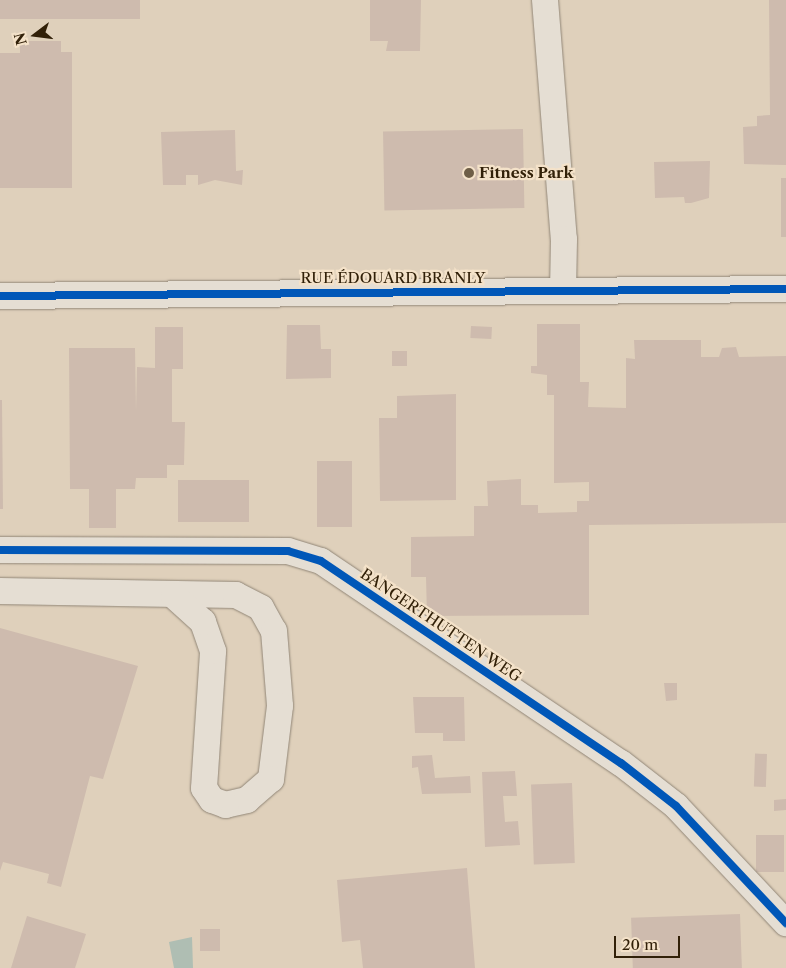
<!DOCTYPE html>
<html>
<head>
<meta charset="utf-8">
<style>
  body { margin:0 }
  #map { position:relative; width:786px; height:968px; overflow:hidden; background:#dfd0bb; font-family:"Libre Caslon Text",serif }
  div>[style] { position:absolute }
  .water>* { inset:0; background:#afbeb3 }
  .building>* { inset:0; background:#cebbae; transform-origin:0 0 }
  .roads { filter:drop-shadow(0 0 1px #918677) drop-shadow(0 0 1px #918677) }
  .minor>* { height:26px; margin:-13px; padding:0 13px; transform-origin:13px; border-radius:13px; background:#e5ded3 }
  .cycleway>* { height:8px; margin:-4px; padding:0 4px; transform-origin:4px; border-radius:4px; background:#0057b8 }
  .dots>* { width:14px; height:14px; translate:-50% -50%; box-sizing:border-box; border:2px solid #f4e2c9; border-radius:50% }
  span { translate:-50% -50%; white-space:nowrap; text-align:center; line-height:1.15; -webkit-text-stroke:4.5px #f4e2c9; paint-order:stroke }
  .poi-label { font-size:15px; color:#312008; font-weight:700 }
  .left { translate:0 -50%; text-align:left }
  .street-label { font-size:15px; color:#312008 }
  .north { position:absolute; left:10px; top:10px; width:50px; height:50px; -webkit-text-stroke:4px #f4e2c9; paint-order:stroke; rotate:255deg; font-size:14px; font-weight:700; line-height:20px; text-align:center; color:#312008 }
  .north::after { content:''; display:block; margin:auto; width:18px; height:22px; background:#312008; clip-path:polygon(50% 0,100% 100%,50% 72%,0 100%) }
  .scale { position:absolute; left:614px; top:936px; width:66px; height:22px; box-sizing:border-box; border:2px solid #312008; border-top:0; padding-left:6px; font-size:15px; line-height:18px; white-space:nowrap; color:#312008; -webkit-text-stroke:4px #f4e2c9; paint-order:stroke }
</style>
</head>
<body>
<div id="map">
  <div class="water">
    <div style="clip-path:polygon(192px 937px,193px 968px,174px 968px,169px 942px)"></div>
  </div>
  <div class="building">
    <div style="left:0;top:0;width:140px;height:19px"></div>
    <div style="clip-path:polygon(370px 0,421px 0,420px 51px,386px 51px,388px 41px,370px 41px)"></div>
    <div style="clip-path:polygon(769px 0,786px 0,786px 165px,744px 164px,743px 127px,757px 126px,757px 116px,770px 115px)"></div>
    <div style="clip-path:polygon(20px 41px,61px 41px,61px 52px,72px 52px,72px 188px,0 188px,0 53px,20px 53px)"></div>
    <div style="left:523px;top:129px;width:79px;height:140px;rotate:89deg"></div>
    <div style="clip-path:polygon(235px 130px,236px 171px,243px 170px,242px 185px,215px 180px,198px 185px,198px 175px,186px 175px,186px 185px,163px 185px,161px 132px)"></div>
    <div style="clip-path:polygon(710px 161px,709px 198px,691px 203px,685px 203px,684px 197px,655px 198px,654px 162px)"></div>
    <div style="left:781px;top:178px;width:5px;height:59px"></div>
    <div style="clip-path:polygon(537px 324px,580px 324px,580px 382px,589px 382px,588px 407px,626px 408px,626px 358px,635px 359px,634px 340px,701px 340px,701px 357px,719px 357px,722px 348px,736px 347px,739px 357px,786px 356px,786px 523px,589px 525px,589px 615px,427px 616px,426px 577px,411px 577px,411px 537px,474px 536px,474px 506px,488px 506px,487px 481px,521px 479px,521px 505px,538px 505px,538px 513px,577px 512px,577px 501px,589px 501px,589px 482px,554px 483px,554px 395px,547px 395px,547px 375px,531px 373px,531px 366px,537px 366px)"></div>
    <div style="clip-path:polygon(287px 325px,320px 325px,321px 349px,331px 349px,331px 378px,286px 379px)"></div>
    <div style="left:471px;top:326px;width:21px;height:12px;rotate:3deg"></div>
    <div style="clip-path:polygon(155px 327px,183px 327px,183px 369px,172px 369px,172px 422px,185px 422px,184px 465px,167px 465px,167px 478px,136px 478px,135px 489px,116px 489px,116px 528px,89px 528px,89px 489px,70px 489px,69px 348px,135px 348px,136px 411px,137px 367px,155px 368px)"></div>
    <div style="left:392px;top:351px;width:15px;height:15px"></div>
    <div style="clip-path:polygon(456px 394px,456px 500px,380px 501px,379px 418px,397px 418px,397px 396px)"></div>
    <div style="clip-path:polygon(0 400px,2px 400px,3px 509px,0 509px)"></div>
    <div style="left:317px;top:461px;width:35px;height:66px"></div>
    <div style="left:249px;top:480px;width:42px;height:71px;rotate:90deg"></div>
    <div style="clip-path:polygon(0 628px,138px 666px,103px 779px,90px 776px,61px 887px,47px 883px,49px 874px,3px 862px,0 871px)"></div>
    <div style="clip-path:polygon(664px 683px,677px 683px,677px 700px,666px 701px)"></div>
    <div style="clip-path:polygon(413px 697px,464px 697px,465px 741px,443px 741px,443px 733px,415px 733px)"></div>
    <div style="left:767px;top:754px;width:33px;height:12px;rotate:92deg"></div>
    <div style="clip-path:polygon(432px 755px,435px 778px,470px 776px,471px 793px,422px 794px,418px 767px,412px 768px,412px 756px)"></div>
    <div style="clip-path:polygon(515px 771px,517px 796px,503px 796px,505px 822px,518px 821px,520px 845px,485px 847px,482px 772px)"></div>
    <div style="left:572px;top:783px;width:80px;height:41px;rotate:88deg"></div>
    <div style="clip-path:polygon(786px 799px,786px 810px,774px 811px,774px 800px)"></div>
    <div style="left:756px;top:835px;width:28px;height:37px"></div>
    <div style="clip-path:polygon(467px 868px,475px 968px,363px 968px,360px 940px,342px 942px,337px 880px)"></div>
    <div style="left:740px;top:914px;width:54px;height:109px;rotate:88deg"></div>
    <div style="clip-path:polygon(27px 916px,86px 934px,75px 968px,11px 968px)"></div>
    <div style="left:200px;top:929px;width:20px;height:22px"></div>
  </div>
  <div class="roads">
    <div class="minor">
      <div style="left:545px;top:0;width:240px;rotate:85.5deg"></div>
      <div style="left:564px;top:239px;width:52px;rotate:91.1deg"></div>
      <div style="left:0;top:296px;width:786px;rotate:-0.51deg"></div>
      <div style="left:0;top:550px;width:288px;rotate:0.2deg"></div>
      <div style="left:288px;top:551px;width:34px;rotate:17deg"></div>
      <div style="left:321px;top:561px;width:362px;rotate:34deg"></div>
      <div style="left:621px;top:763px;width:70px;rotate:38deg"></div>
      <div style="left:676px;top:806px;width:161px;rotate:46.8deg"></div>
      <div style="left:0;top:591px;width:236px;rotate:1deg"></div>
      <div style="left:236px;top:595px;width:28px;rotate:27deg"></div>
      <div style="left:261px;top:608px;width:26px;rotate:61deg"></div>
      <div style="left:274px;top:631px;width:75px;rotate:85.4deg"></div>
      <div style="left:280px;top:706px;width:74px;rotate:97deg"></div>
      <div style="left:271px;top:779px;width:32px;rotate:139deg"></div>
      <div style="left:247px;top:800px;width:22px;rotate:167deg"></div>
      <div style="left:226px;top:805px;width:15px;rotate:-160deg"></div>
      <div style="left:212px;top:800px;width:14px;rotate:-124deg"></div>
      <div style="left:204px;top:788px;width:137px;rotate:-86.2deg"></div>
      <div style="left:213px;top:651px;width:31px;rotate:-109deg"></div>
      <div style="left:203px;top:622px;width:39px;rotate:-138deg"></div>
    </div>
  </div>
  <div class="cycleway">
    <div style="left:0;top:296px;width:786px;rotate:-0.51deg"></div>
    <div style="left:0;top:550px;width:288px;rotate:0.2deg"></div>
    <div style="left:288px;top:551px;width:34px;rotate:17deg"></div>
    <div style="left:321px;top:561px;width:362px;rotate:34deg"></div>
    <div style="left:621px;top:763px;width:70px;rotate:38deg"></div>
    <div style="left:676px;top:806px;width:161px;rotate:46.8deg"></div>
  </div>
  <div class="dots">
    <div style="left:469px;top:173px;background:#6e5e47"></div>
  </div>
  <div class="poi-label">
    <span class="left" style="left:479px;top:173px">Fitness Park</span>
  </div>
  <div class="street-label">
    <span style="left:393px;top:278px">RUE ÉDOUARD BRANLY</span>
    <span style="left:441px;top:625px;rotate:34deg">BANGERTHUTTEN WEG</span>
  </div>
  <div class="north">N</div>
  <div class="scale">20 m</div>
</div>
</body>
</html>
